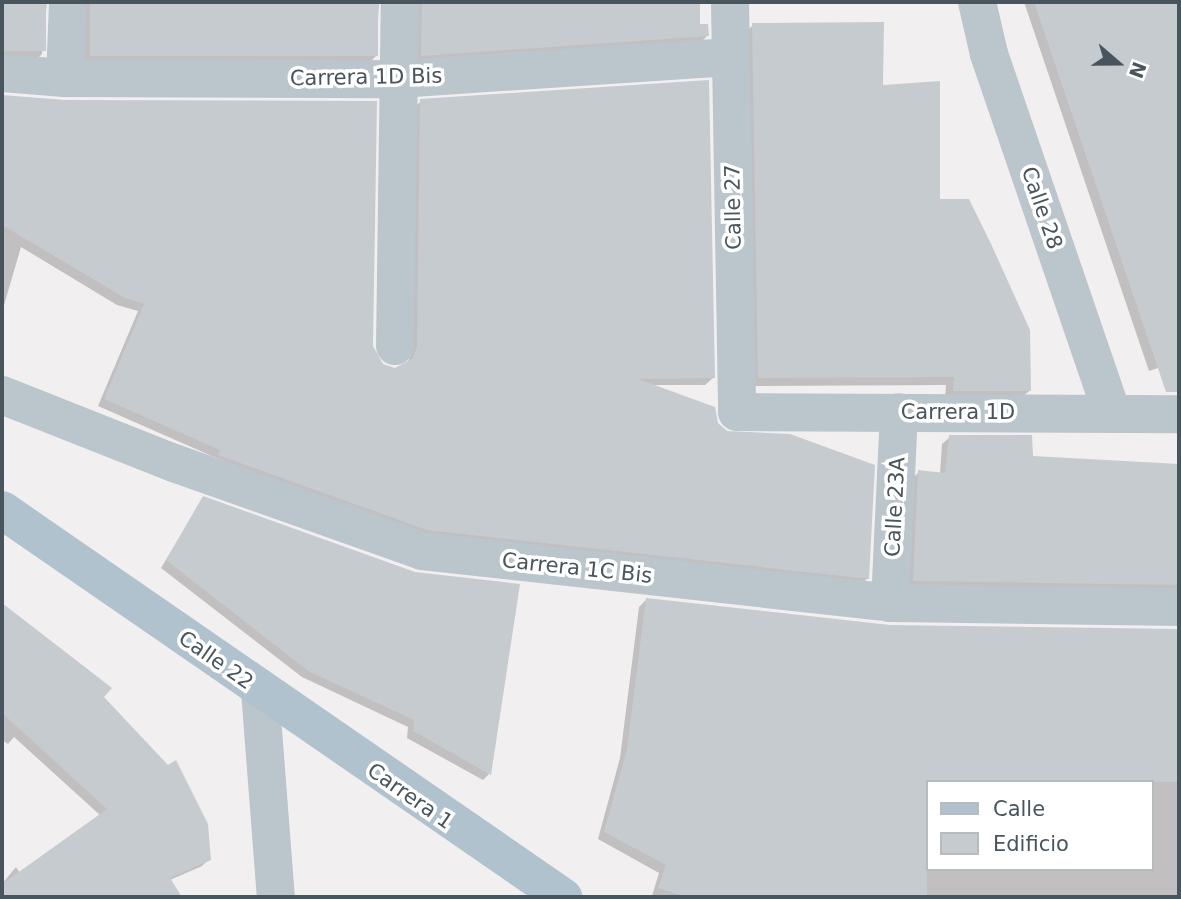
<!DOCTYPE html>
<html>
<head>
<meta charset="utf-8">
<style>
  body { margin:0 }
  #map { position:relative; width:1181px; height:899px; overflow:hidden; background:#f2eff0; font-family:"DejaVu Sans",sans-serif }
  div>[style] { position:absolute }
  .shadow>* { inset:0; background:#0003 }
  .building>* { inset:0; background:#c6cbcf; transform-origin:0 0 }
  .minor>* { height:38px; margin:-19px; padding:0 19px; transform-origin:19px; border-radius:19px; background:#bbc5cc }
  .primary>* { height:38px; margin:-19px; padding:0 19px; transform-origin:19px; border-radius:19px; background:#b0c2cd }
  span { translate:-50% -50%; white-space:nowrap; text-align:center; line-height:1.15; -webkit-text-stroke:7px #fff; paint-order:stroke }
  .street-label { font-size:21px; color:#48555c }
  .frame { position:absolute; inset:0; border:4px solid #48555c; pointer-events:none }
  .legend { position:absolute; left:926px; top:780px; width:228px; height:91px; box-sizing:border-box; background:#fff; border:2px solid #b6bbbe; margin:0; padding:9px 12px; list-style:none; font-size:21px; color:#48555c }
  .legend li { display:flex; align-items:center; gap:14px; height:35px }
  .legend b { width:35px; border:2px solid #b6bbbe }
  .north { position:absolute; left:1083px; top:28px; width:70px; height:70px; -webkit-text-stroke:5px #fff; paint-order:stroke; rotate:110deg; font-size:19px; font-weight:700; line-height:28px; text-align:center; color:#48555c }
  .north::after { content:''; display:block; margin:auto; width:24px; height:32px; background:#48555c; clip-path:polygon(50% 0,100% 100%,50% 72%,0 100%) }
</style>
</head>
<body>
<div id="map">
  <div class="shadow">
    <div style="clip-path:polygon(2px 2px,47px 2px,42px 54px,35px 61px,2px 60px)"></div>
    <div style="clip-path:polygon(81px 2px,379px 2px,376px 56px,368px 64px,81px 63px)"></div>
    <div style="clip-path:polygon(413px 2px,698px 2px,698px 26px,707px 36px,700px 43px,414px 62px)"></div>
    <div style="clip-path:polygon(1024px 2px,1179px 2px,1179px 361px,1149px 371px)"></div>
    <div style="clip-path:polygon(753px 25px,882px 86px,1029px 391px,1020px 399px,945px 399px,946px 385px,750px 386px,744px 34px)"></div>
    <div style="clip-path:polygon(2px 97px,63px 102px,371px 346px,382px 366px,396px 370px,408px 363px,410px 355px,414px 108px,421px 101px,713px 378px,705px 385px,652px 385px,716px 423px,868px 578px,860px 585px,419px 536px,214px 457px,98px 406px,138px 311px,117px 305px,21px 247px,2px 312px)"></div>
    <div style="clip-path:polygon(950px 437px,1031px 458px,1179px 466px,1179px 597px,906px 588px,912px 479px,919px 472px,940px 474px,942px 444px)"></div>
    <div style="clip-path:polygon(203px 498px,489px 774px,483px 780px,407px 738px,408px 727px,302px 677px,161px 568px)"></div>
    <div style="clip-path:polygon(evenodd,646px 600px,889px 627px,1179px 631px,1179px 897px,652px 896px,659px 873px,598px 839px,620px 758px,639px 607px,646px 600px,927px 782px,1151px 782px,1151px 869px,927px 869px,927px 782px)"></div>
    <div style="clip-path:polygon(2px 607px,109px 688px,101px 697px,209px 859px,202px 866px,131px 897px,114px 868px,51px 897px,2px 897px,2px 884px,16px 867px,20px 873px,101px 816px,14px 737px,8px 744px,2px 740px)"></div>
  </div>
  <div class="building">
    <div style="left:2px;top:2px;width:44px;height:49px"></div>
    <div style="left:90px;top:2px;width:288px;height:54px"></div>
    <div style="clip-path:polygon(422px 2px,700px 2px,700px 24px,708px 24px,709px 36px,421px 56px)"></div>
    <div style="clip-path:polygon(1034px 2px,1179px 2px,1179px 392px,1166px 392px)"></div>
    <div style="clip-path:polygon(884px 22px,883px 85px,940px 81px,940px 199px,969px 199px,992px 246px,1030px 330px,1031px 391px,953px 391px,954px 377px,758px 378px,752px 23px)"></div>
    <div style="clip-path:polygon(709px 80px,715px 378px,638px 379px,715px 407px,718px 423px,727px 431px,790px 434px,875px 465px,869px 579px,427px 530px,218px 455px,220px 450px,104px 399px,144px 304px,125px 298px,2px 225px,2px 95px,65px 100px,377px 101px,373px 346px,383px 364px,395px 368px,413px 358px,417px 346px,420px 99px)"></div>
    <div style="clip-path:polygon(949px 435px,1032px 435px,1033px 456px,1179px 464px,1179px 585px,913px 581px,918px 470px,945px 473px)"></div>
    <div style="clip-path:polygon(203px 496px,415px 572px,520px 584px,491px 775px,413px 731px,414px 720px,308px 671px,166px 560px)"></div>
    <div style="clip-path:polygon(646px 598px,890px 625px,1179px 629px,1179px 782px,927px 782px,927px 897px,686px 897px,658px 888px,666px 865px,604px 832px,627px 749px)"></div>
    <div style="clip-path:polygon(2px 603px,112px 688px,104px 697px,168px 765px,176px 760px,208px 824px,211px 860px,170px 878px,182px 897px,2px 897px,2px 884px,107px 809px,2px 713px)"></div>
  </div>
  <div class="minor">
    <div style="left:730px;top:2px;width:410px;rotate:89deg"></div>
    <div style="left:737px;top:412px;width:442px;rotate:0.3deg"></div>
    <div style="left:977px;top:2px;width:53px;rotate:77deg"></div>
    <div style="left:989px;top:54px;width:380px;rotate:71.1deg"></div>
    <div style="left:2px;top:73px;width:63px;rotate:4.5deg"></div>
    <div style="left:65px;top:78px;width:333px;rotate:0.2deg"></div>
    <div style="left:398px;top:79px;width:333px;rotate:-3.8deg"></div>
    <div style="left:65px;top:78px;width:76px;rotate:-87.7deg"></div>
    <div style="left:395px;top:346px;width:344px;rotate:-89.2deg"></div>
    <div style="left:2px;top:395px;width:185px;rotate:21.6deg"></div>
    <div style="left:174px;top:463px;width:263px;rotate:19.5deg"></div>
    <div style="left:422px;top:551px;width:471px;rotate:6.3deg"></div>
    <div style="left:890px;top:603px;width:289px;rotate:0.8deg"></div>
    <div style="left:890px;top:603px;width:191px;rotate:-87.3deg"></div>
    <div style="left:260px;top:691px;width:207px;rotate:85.6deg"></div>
  </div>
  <div class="primary">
    <div style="left:2px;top:510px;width:682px;rotate:34.6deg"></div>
  </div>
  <div class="street-label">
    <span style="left:366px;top:77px;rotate:-1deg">Carrera 1D Bis</span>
    <span style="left:733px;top:207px;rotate:-91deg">Calle 27</span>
    <span style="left:1042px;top:208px;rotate:71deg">Calle 28</span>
    <span style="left:958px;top:412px">Carrera 1D</span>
    <span style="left:895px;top:507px;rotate:-87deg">Calle 23A</span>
    <span style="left:577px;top:568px;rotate:6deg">Carrera 1C Bis</span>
    <span style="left:216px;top:660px;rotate:35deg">Calle 22</span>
    <span style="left:410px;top:796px;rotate:35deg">Carrera 1</span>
  </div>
  <div class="frame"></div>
  <ul class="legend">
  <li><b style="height:9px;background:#b0c2cd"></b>Calle</li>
  <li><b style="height:19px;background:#c6cbcf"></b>Edificio</li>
  </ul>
  <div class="north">N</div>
</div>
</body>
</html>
